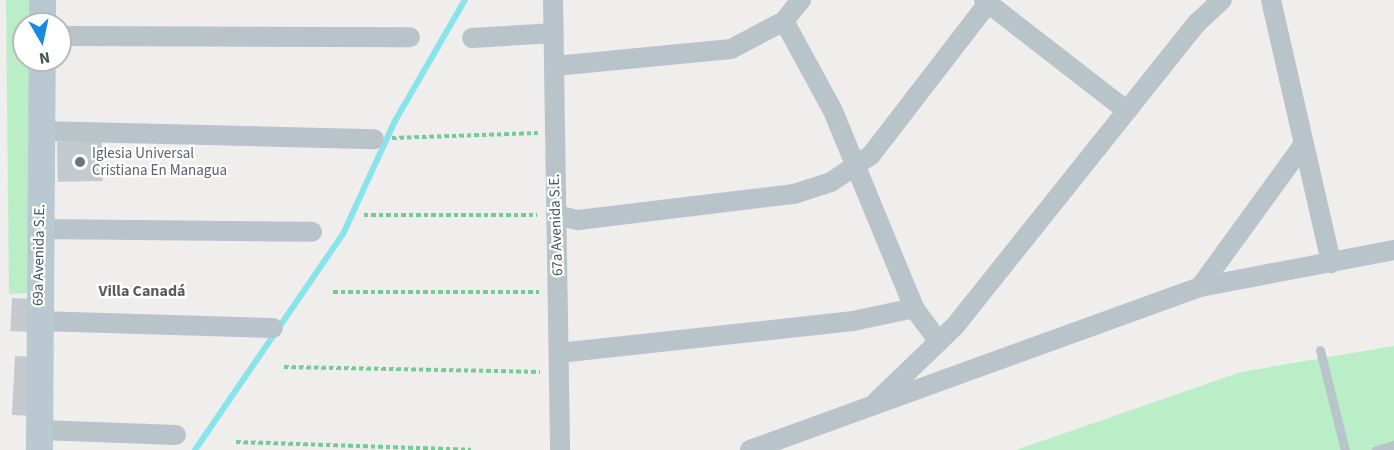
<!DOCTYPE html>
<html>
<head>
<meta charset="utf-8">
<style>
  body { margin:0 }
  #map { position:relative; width:1394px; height:450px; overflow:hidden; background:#f0eded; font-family:"Source Sans 3",sans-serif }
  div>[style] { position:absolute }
  .green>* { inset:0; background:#baeec7 }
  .stream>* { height:6px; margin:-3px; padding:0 3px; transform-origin:3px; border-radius:3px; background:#87e4eb }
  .building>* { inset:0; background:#c4c9cd; transform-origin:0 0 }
  .path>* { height:4px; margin-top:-2px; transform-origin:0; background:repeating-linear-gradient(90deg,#73cc94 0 4.5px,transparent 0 7.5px) }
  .lane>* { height:9px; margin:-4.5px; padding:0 4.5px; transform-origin:4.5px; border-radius:4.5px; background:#b8c4ca }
  .street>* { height:20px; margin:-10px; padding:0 10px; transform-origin:10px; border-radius:10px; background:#b8c4ca }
  .secondary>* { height:27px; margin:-13.5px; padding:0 13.5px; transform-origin:13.5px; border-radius:13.5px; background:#bac8d1 }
  .dots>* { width:16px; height:16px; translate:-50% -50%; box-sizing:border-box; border:3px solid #fff; border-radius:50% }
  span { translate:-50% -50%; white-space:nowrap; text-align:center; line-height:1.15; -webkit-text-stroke:4.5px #fff; paint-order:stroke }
  .worship-label { font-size:15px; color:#5b616d }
  .left { translate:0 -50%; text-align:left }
  .street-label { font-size:15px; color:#45535a }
  .neighbourhood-label { font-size:16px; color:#5a5e62; font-weight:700 }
  .north { position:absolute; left:12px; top:12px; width:60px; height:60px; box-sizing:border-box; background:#fff; border:2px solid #b5babd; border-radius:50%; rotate:171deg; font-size:16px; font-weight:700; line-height:24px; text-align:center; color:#45535a }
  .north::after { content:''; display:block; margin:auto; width:21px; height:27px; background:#198add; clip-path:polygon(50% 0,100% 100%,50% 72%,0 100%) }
</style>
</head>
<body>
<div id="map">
  <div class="green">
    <div style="clip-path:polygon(6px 0,30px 0,24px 60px,31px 60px,33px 293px,9px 294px)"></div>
    <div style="clip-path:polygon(1394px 346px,1394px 450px,1016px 450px,1241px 372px)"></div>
  </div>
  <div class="stream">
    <div style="left:195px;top:450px;width:262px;rotate:-55.6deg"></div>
    <div style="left:343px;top:234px;width:124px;rotate:-65.3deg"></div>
    <div style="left:395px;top:121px;width:140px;rotate:-60deg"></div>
  </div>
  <div class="building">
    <div style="left:102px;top:141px;width:40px;height:45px;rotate:89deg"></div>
    <div style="left:12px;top:298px;width:20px;height:33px;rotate:3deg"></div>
    <div style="left:15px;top:356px;width:17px;height:59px;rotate:3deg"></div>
  </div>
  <div class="path">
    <div style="left:392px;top:138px;width:146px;rotate:-2deg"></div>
    <div style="left:364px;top:215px;width:173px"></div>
    <div style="left:333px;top:292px;width:206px"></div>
    <div style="left:284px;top:367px;width:256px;rotate:1.1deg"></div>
    <div style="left:236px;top:442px;width:235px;rotate:1.9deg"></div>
  </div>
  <div class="lane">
    <div style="left:1320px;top:350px;width:103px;rotate:76deg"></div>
    <div style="left:1376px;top:450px;width:19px;rotate:-16deg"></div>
  </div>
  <div class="street">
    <div style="left:553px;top:0;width:450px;rotate:89.1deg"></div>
    <div style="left:984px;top:0;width:181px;rotate:37.8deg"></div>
    <div style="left:1271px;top:0;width:270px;rotate:77.1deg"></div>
    <div style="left:784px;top:21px;width:102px;rotate:61.4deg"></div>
    <div style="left:833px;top:111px;width:213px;rotate:67.6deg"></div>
    <div style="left:914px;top:308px;width:42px;rotate:53.7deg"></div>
    <div style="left:60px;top:36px;width:350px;rotate:0.2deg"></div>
    <div style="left:472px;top:38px;width:82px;rotate:-3.5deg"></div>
    <div style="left:555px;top:66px;width:177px;rotate:-5.5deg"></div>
    <div style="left:731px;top:49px;width:60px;rotate:-27.8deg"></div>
    <div style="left:784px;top:21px;width:27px;rotate:-51deg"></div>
    <div style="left:41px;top:131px;width:333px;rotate:1.4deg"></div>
    <div style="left:556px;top:215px;width:23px;rotate:13deg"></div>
    <div style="left:578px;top:220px;width:218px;rotate:-6.9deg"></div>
    <div style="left:794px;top:194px;width:39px;rotate:-18deg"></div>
    <div style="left:831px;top:182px;width:48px;rotate:-34deg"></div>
    <div style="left:871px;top:155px;width:192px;rotate:-52.4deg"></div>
    <div style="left:40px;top:229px;width:272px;rotate:0.6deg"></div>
    <div style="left:1200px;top:287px;width:175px;rotate:-54deg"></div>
    <div style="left:38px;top:321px;width:235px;rotate:1.7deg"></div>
    <div style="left:559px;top:353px;width:296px;rotate:-6.2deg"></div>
    <div style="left:853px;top:321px;width:62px;rotate:-12deg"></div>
    <div style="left:876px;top:402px;width:110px;rotate:-43.9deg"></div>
    <div style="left:955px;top:326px;width:388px;rotate:-51.4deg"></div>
    <div style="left:1197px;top:23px;width:34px;rotate:-43deg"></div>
    <div style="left:39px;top:430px;width:137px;rotate:2.1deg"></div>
    <div style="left:750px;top:450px;width:479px;rotate:-19.9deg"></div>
    <div style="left:1200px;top:287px;width:197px;rotate:-10.8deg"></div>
  </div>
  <div class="secondary">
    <div style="left:42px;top:0;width:24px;rotate:90deg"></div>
    <div style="left:39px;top:450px;width:390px;rotate:-89.6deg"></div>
  </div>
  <div class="dots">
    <div style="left:80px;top:162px;background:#6b7280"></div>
  </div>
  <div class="worship-label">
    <span class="left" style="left:92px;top:162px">Iglesia Universal<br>Cristiana En Managua</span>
  </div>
  <div class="street-label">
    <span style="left:556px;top:225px;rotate:-92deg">67a Avenida S.E.</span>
    <span style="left:39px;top:255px;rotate:-89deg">69a Avenida S.E.</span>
  </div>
  <div class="neighbourhood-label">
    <span style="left:142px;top:291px">Villa Canadá</span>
  </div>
  <div class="north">N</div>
</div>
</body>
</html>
